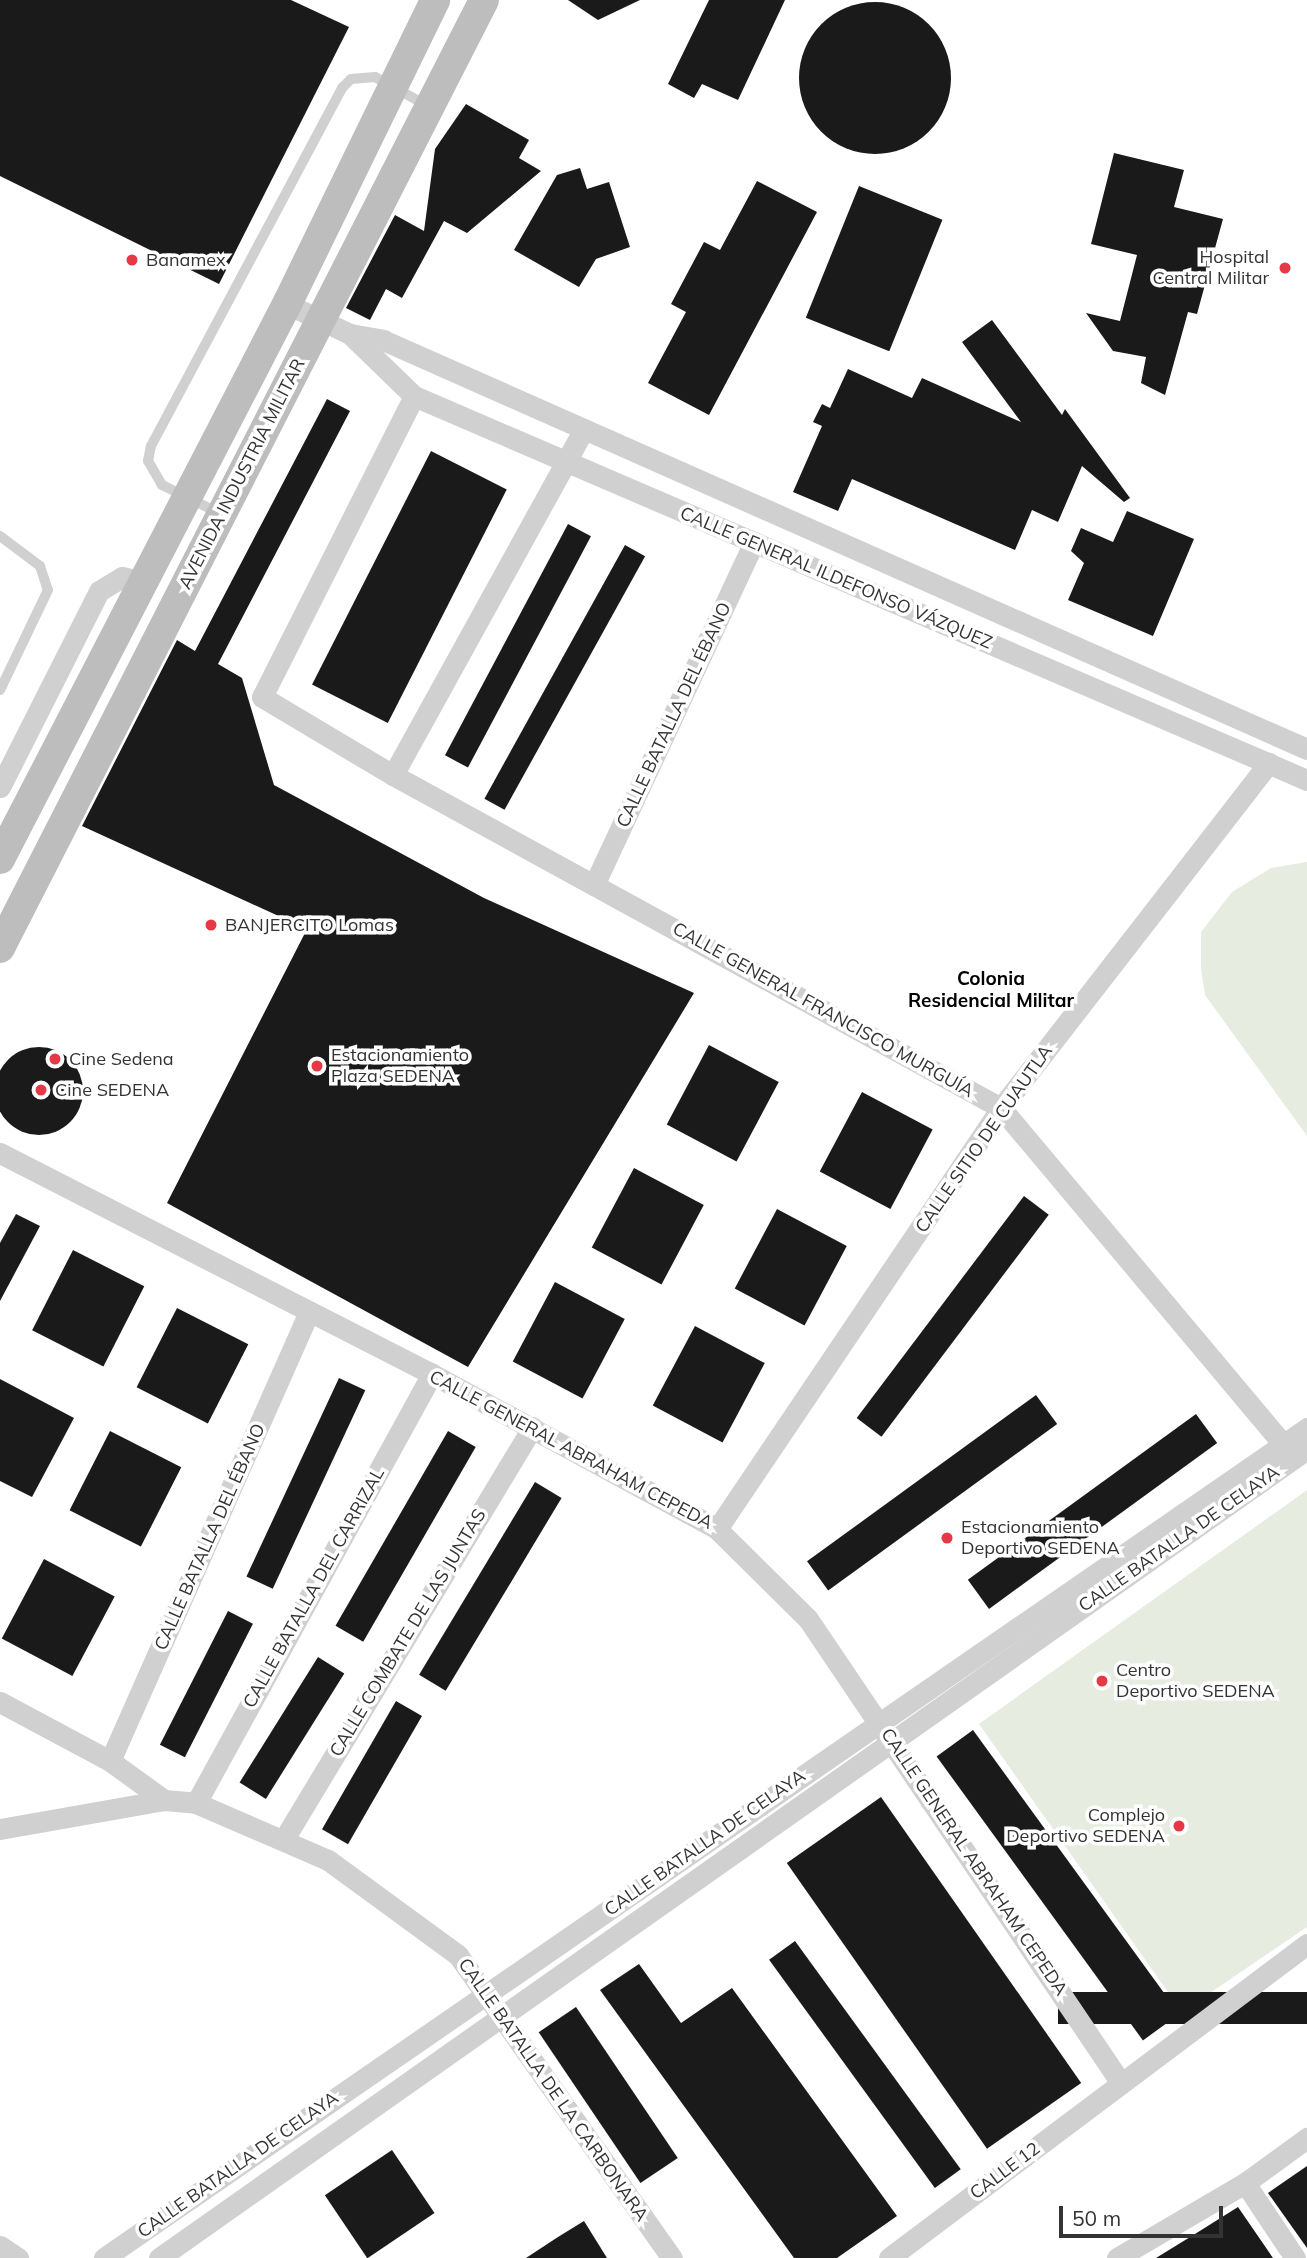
<!DOCTYPE html>
<html>
<head>
<meta charset="utf-8">
<style>
  body { margin:0 }
  #map { position:relative; width:1307px; height:2258px; overflow:hidden; background:#fff; font-family:Mulish,sans-serif }
  div>[style] { position:absolute }
  .green>* { inset:0; background:#e6ecdf }
  .building>* { inset:0; background:#1a1a1a; transform-origin:0 0 }
  .round { border-radius:50% }
  .service>* { height:10px; margin:-5px; padding:0 5px; transform-origin:5px; border-radius:5px; background:#d0d0d0 }
  .minor>* { height:21px; margin:-10.5px; padding:0 10.5px; transform-origin:10.5px; border-radius:10.5px; background:#d0d0d0 }
  .secondary>* { height:30px; margin:-15px; padding:0 15px; transform-origin:15px; border-radius:15px; background:#bdbdbd }
  .dots>* { width:19px; height:19px; translate:-50% -50%; box-sizing:border-box; border:4px solid #fff; border-radius:50% }
  span { translate:-50% -50%; white-space:nowrap; text-align:center; line-height:1.15; -webkit-text-stroke:7px #fff; paint-order:stroke }
  .poi-label { font-size:18px; color:#333 }
  .right { translate:-100% -50%; text-align:right }
  .left { translate:0 -50%; text-align:left }
  .street-label { font-size:18px; color:#333 }
  .neighbourhood-label { font-size:19px; color:#000; font-weight:700 }
  .scale { position:absolute; left:1059px; top:2206px; width:164px; height:32px; box-sizing:border-box; border:4px solid #333; border-top:0; padding-left:9px; font-size:21px; line-height:24px; white-space:nowrap; color:#333; -webkit-text-stroke:5px #fff; paint-order:stroke }
</style>
</head>
<body>
<div id="map">
  <div class="green">
    <div style="clip-path:polygon(1307px 862px,1307px 1136px,1205px 995px,1201px 969px,1201px 932px,1232px 892px,1271px 868px)"></div>
    <div style="clip-path:polygon(1307px 1490px,1307px 1927px,1182px 2012px,979px 1724px)"></div>
  </div>
  <div class="building">
    <div style="clip-path:polygon(0 0,291px 0,349px 27px,219px 284px,0 176px)"></div>
    <div style="clip-path:polygon(568px 0,640px 0,598px 20px)"></div>
    <div style="clip-path:polygon(709px 0,785px 0,738px 100px,702px 84px,694px 98px,668px 84px)"></div>
    <div class="round" style="left:799px;top:2px;width:152px;height:152px"></div>
    <div style="clip-path:polygon(466px 104px,529px 140px,519px 158px,541px 171px,467px 233px,444px 221px,402px 298px,386px 289px,370px 320px,346px 308px,395px 215px,424px 231px,435px 149px)"></div>
    <div style="clip-path:polygon(1114px 153px,1184px 170px,1174px 207px,1223px 219px,1197px 314px,1188px 312px,1165px 395px,1141px 383px,1146px 357px,1113px 351px,1086px 313px,1120px 321px,1137px 255px,1091px 244px)"></div>
    <div style="clip-path:polygon(580px 168px,587px 189px,609px 182px,630px 247px,596px 259px,579px 287px,514px 250px,557px 175px)"></div>
    <div style="clip-path:polygon(757px 181px,817px 212px,709px 415px,648px 383px,686px 312px,671px 304px,704px 242px,720px 250px)"></div>
    <div style="left:859px;top:186px;width:90px;height:142px;rotate:22deg"></div>
    <div style="clip-path:polygon(992px 320px,1062px 415px,1065px 409px,1130px 498px,1124px 502px,1082px 466px,1058px 522px,1032px 510px,1015px 550px,852px 479px,838px 511px,793px 492px,822px 426px,813px 422px,822px 404px,830px 408px,848px 369px,912px 398px,922px 378px,1021px 422px,962px 342px)"></div>
    <div style="clip-path:polygon(327px 399px,350px 411px,218px 664px,242px 678px,274px 785px,484px 898px,694px 993px,468px 1367px,167px 1203px,307px 929px,82px 826px,177px 640px,195px 651px)"></div>
    <div style="left:431px;top:451px;width:85px;height:262px;rotate:27deg"></div>
    <div style="clip-path:polygon(1127px 511px,1194px 539px,1153px 636px,1068px 600px,1084px 563px,1071px 551px,1081px 528px,1113px 542px)"></div>
    <div style="left:568px;top:524px;width:26px;height:262px;rotate:28deg"></div>
    <div style="left:625px;top:545px;width:23px;height:290px;rotate:29deg"></div>
    <div style="left:709px;top:1045px;width:79px;height:90px;rotate:28deg"></div>
    <div class="round" style="left:-5px;top:1047px;width:88px;height:88px"></div>
    <div style="left:862px;top:1092px;width:80px;height:90px;rotate:28deg"></div>
    <div style="left:634px;top:1168px;width:79px;height:90px;rotate:28deg"></div>
    <div style="left:1024px;top:1196px;width:31px;height:278px;rotate:37deg"></div>
    <div style="left:777px;top:1209px;width:79px;height:90px;rotate:28deg"></div>
    <div style="clip-path:polygon(16px 1214px,40px 1226px,0 1301px,0 1243px)"></div>
    <div style="left:73px;top:1250px;width:80px;height:90px;rotate:27deg"></div>
    <div style="left:555px;top:1282px;width:79px;height:90px;rotate:28deg"></div>
    <div style="left:177px;top:1308px;width:80px;height:89px;rotate:27deg"></div>
    <div style="left:695px;top:1326px;width:79px;height:90px;rotate:28deg"></div>
    <div style="left:339px;top:1378px;width:29px;height:219px;rotate:25deg"></div>
    <div style="clip-path:polygon(0 1379px,74px 1418px,32px 1497px,0 1481px)"></div>
    <div style="left:1036px;top:1395px;width:36px;height:283px;rotate:54deg"></div>
    <div style="left:1196px;top:1414px;width:36px;height:282px;rotate:54deg"></div>
    <div style="left:110px;top:1431px;width:80px;height:89px;rotate:27deg"></div>
    <div style="left:448px;top:1431px;width:32px;height:225px;rotate:30deg"></div>
    <div style="left:535px;top:1482px;width:31px;height:225px;rotate:31deg"></div>
    <div style="left:44px;top:1559px;width:80px;height:90px;rotate:28deg"></div>
    <div style="left:228px;top:1611px;width:28px;height:150px;rotate:27deg"></div>
    <div style="left:318px;top:1657px;width:31px;height:148px;rotate:32deg"></div>
    <div style="left:396px;top:1701px;width:30px;height:148px;rotate:30deg"></div>
    <div style="left:973px;top:1730px;width:351px;height:45px;rotate:54deg"></div>
    <div style="left:881px;top:1797px;width:349px;height:115px;rotate:55deg"></div>
    <div style="left:795px;top:1941px;width:282px;height:32px;rotate:54deg"></div>
    <div style="clip-path:polygon(639px 1964px,681px 2023px,732px 1988px,897px 2216px,837px 2258px,794px 2258px,600px 1990px)"></div>
    <div style="left:1307px;top:1992px;width:32px;height:249px;rotate:90deg"></div>
    <div style="left:576px;top:2007px;width:182px;height:45px;rotate:56deg"></div>
    <div style="left:392px;top:2150px;width:76px;height:81px;rotate:56deg"></div>
    <div style="clip-path:polygon(1307px 2166px,1307px 2248px,1268px 2193px)"></div>
    <div style="clip-path:polygon(1238px 2207px,1273px 2258px,1156px 2258px,1195px 2234px)"></div>
    <div style="clip-path:polygon(584px 2221px,607px 2258px,526px 2258px,558px 2237px)"></div>
  </div>
  <div class="service">
    <div style="left:219px;top:513px;width:64px;rotate:-153.8deg"></div>
    <div style="left:162px;top:485px;width:28px;rotate:-120deg"></div>
    <div style="left:148px;top:461px;width:15px;rotate:-79deg"></div>
    <div style="left:151px;top:446px;width:407px;rotate:-61.9deg"></div>
    <div style="left:343px;top:87px;width:11px;rotate:-45deg"></div>
    <div style="left:351px;top:79px;width:24px;rotate:-5deg"></div>
    <div style="left:375px;top:77px;width:60px;rotate:28.7deg"></div>
    <div style="left:0;top:536px;width:50px;rotate:36.9deg"></div>
    <div style="left:40px;top:566px;width:25px;rotate:72deg"></div>
    <div style="left:48px;top:590px;width:111px;rotate:115.6deg"></div>
  </div>
  <div class="minor">
    <div style="left:287px;top:304px;width:70px;rotate:25.5deg"></div>
    <div style="left:350px;top:334px;width:34px;rotate:10deg"></div>
    <div style="left:383px;top:340px;width:1010px;rotate:23.88deg"></div>
    <div style="left:350px;top:334px;width:89px;rotate:44.1deg"></div>
    <div style="left:414px;top:396px;width:972px;rotate:23.27deg"></div>
    <div style="left:414px;top:396px;width:337px;rotate:116.8deg"></div>
    <div style="left:262px;top:697px;width:152px;rotate:30.8deg"></div>
    <div style="left:393px;top:775px;width:693px;rotate:28.71deg"></div>
    <div style="left:1001px;top:1108px;width:440px;rotate:50deg"></div>
    <div style="left:393px;top:775px;width:395px;rotate:-61.1deg"></div>
    <div style="left:0;top:787px;width:220px;rotate:-63.2deg"></div>
    <div style="left:99px;top:591px;width:27px;rotate:-31deg"></div>
    <div style="left:122px;top:577px;width:24px;rotate:12deg"></div>
    <div style="left:594px;top:885px;width:376px;rotate:-65deg"></div>
    <div style="left:0;top:1153px;width:485px;rotate:27.1deg"></div>
    <div style="left:432px;top:1374px;width:324px;rotate:28.5deg"></div>
    <div style="left:717px;top:1529px;width:128px;rotate:44.7deg"></div>
    <div style="left:808px;top:1619px;width:560px;rotate:56deg"></div>
    <div style="left:717px;top:1529px;width:508px;rotate:-56deg"></div>
    <div style="left:1001px;top:1108px;width:437px;rotate:-52.2deg"></div>
    <div style="left:0;top:1702px;width:125px;rotate:28.2deg"></div>
    <div style="left:110px;top:1761px;width:67px;rotate:35.8deg"></div>
    <div style="left:110px;top:1761px;width:491px;rotate:-66.1deg"></div>
    <div style="left:196px;top:1803px;width:490px;rotate:-61.2deg"></div>
    <div style="left:0;top:1829px;width:167px;rotate:-10deg"></div>
    <div style="left:164px;top:1800px;width:32px;rotate:5deg"></div>
    <div style="left:196px;top:1803px;width:144px;rotate:23.4deg"></div>
    <div style="left:328px;top:1860px;width:161px;rotate:36.2deg"></div>
    <div style="left:458px;top:1955px;width:371px;rotate:54.8deg"></div>
    <div style="left:284px;top:1839px;width:481px;rotate:-58.9deg"></div>
    <div style="left:1245px;top:2183px;width:90px;rotate:56.3deg"></div>
    <div style="left:0;top:2246px;width:22px;rotate:34deg"></div>
    <div style="left:104px;top:2258px;width:1462px;rotate:-34.6deg"></div>
    <div style="left:159px;top:2258px;width:1404px;rotate:-35.17deg"></div>
    <div style="left:889px;top:2258px;width:523px;rotate:-36.91deg"></div>
    <div style="left:1117px;top:2258px;width:148px;rotate:-30.4deg"></div>
    <div style="left:1245px;top:2183px;width:77px;rotate:-36deg"></div>
  </div>
  <div class="secondary">
    <div style="left:0;top:859px;width:625px;rotate:-62.66deg"></div>
    <div style="left:287px;top:304px;width:338px;rotate:-64deg"></div>
    <div style="left:0;top:948px;width:1064px;rotate:-62.95deg"></div>
  </div>
  <div class="dots">
    <div style="left:132px;top:260px;background:#e63946"></div>
    <div style="left:1285px;top:268px;background:#e63946"></div>
    <div style="left:211px;top:925px;background:#e63946"></div>
    <div style="left:55px;top:1059px;background:#e63946"></div>
    <div style="left:317px;top:1066px;background:#e63946"></div>
    <div style="left:41px;top:1090px;background:#e63946"></div>
    <div style="left:947px;top:1538px;background:#e63946"></div>
    <div style="left:1102px;top:1681px;background:#e63946"></div>
    <div style="left:1179px;top:1826px;background:#e63946"></div>
  </div>
  <div class="poi-label">
    <span class="right" style="left:1269px;top:268px">Hospital<br>Central Militar</span>
    <span class="left" style="left:146px;top:260px">Banamex</span>
    <span class="left" style="left:225px;top:925px">BANJERCITO Lomas</span>
    <span class="left" style="left:331px;top:1066px">Estacionamiento<br>Plaza SEDENA</span>
    <span class="left" style="left:69px;top:1059px">Cine Sedena</span>
    <span class="left" style="left:55px;top:1090px">Cine SEDENA</span>
    <span class="left" style="left:961px;top:1538px">Estacionamiento<br>Deportivo SEDENA</span>
    <span class="left" style="left:1116px;top:1681px">Centro<br>Deportivo SEDENA</span>
    <span class="right" style="left:1165px;top:1826px">Complejo<br>Deportivo SEDENA</span>
  </div>
  <div class="street-label">
    <span style="left:242px;top:474px;rotate:-63deg">AVENIDA INDUSTRIA MILITAR</span>
    <span style="left:836px;top:578px;rotate:23deg">CALLE GENERAL ILDEFONSO VÁZQUEZ</span>
    <span style="left:674px;top:715px;rotate:-65deg">CALLE BATALLA DEL ÉBANO</span>
    <span style="left:823px;top:1010px;rotate:29deg">CALLE GENERAL FRANCISCO MURGUÍA</span>
    <span style="left:984px;top:1139px;rotate:-55deg">CALLE SITIO DE CUAUTLA</span>
    <span style="left:571px;top:1450px;rotate:28deg">CALLE GENERAL ABRAHAM CEPEDA</span>
    <span style="left:210px;top:1537px;rotate:-66deg">CALLE BATALLA DEL ÉBANO</span>
    <span style="left:1179px;top:1539px;rotate:-35deg">CALLE BATALLA DE CELAYA</span>
    <span style="left:314px;top:1588px;rotate:-61deg">CALLE BATALLA DEL CARRIZAL</span>
    <span style="left:408px;top:1633px;rotate:-59deg">CALLE COMBATE DE LAS JUNTAS</span>
    <span style="left:705px;top:1843px;rotate:-35deg">CALLE BATALLA DE CELAYA</span>
    <span style="left:974px;top:1862px;rotate:56deg">CALLE GENERAL ABRAHAM CEPEDA</span>
    <span style="left:553px;top:2090px;rotate:55deg">CALLE BATALLA DE LA CARBONARA</span>
    <span style="left:238px;top:2165px;rotate:-35deg">CALLE BATALLA DE CELAYA</span>
    <span style="left:1005px;top:2171px;rotate:-37deg">CALLE 12</span>
  </div>
  <div class="neighbourhood-label">
    <span style="left:991px;top:990px">Colonia<br>Residencial Militar</span>
  </div>
  <div class="scale">50 m</div>
</div>
</body>
</html>
